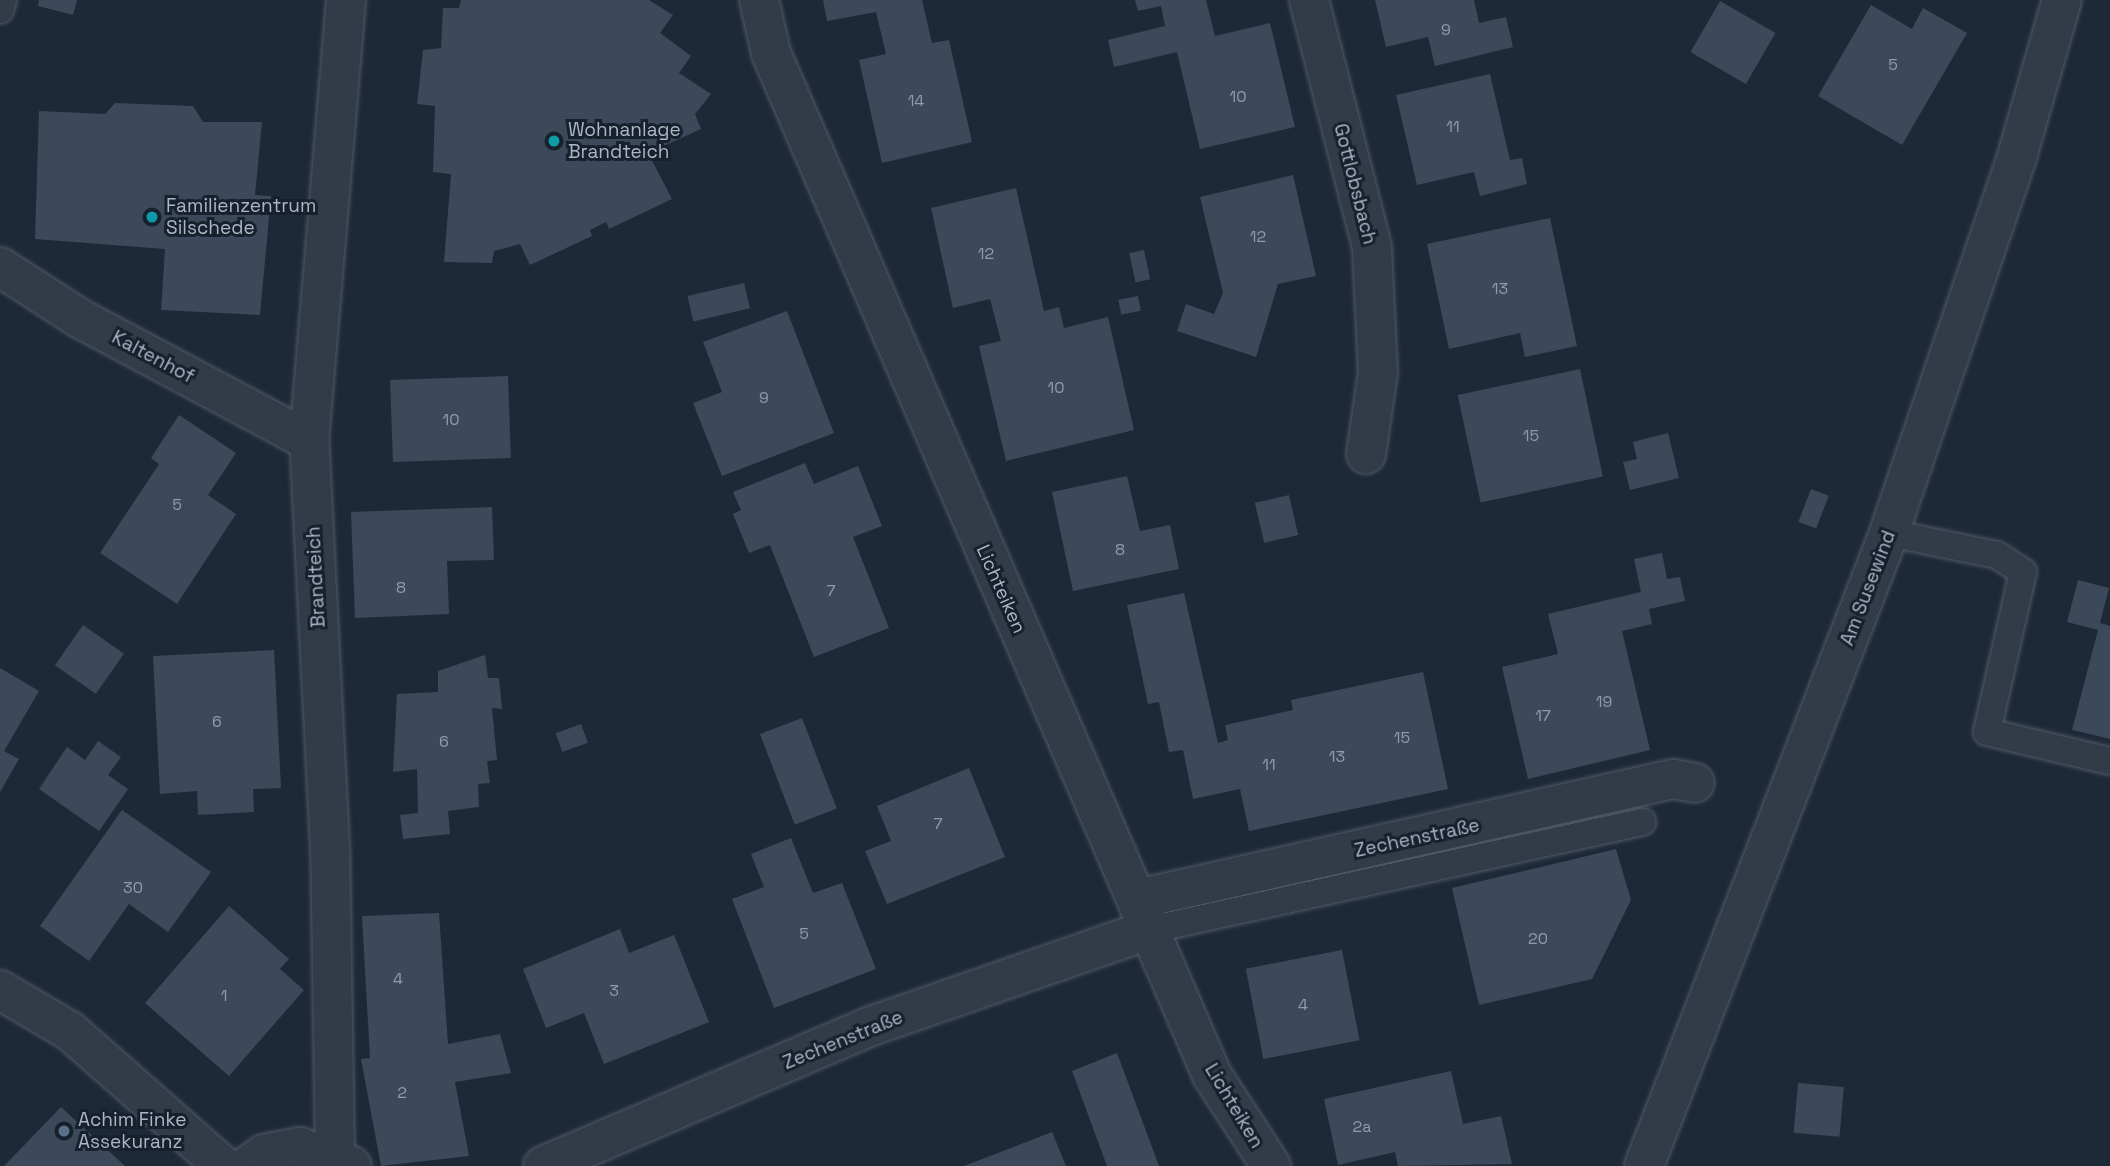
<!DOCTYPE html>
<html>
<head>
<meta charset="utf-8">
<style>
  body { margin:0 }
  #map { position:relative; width:2110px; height:1166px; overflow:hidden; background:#1e2938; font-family:"Space Grotesk",sans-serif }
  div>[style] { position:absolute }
  .building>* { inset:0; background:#3c495b; transform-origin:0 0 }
  .roads { filter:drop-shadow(0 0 2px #4f5967) drop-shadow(0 0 2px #4f5967) }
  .lane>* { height:26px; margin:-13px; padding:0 13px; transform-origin:13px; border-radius:13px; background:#323b48 }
  .street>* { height:38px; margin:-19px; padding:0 19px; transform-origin:19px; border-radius:19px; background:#323b48 }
  .dots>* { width:19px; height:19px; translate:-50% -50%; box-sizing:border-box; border:4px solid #17202d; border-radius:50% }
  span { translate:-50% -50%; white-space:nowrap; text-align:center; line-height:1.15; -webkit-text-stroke:6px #17202d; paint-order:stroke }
  .number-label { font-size:16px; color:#909bab }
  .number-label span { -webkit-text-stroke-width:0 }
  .poi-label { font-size:19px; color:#acb6c6 }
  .left { translate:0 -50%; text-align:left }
  .street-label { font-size:19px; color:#acb6c6 }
</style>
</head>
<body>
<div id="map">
  <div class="building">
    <div style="clip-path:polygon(39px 0,77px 0,73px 15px,38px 6px)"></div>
    <div style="clip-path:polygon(461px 0,649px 0,673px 15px,660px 33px,691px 56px,679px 73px,711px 94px,695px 114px,701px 129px,648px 153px,672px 199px,609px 229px,606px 222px,590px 230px,592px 236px,530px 265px,520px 244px,494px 251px,492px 263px,444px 262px,451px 174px,433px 172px,435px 106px,417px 104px,423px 50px,441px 48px,443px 8px,459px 8px)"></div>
    <div style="clip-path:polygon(823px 0,922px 0,932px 43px,949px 40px,972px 142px,882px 163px,859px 60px,886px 54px,876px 12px,827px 21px)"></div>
    <div style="clip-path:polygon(1135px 0,1206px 0,1215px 36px,1270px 23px,1295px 127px,1200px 149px,1177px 52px,1114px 67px,1108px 40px,1165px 26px,1161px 6px,1138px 11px)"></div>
    <div style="clip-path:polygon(1375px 0,1474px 0,1479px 23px,1506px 17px,1513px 47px,1435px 66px,1428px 37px,1386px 47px)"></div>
    <div style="left:1720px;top:1px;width:64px;height:59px;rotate:30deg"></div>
    <div style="clip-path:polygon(1871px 5px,1912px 29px,1923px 8px,1967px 33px,1902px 145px,1818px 96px)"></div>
    <div style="clip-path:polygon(1490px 74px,1510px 160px,1522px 158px,1527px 184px,1480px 196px,1474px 172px,1417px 185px,1396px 95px)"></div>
    <div style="clip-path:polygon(115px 103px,193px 106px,203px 122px,262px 122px,255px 195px,271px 196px,260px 315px,161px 310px,165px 249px,35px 239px,39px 111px,105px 114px)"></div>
    <div style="clip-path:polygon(1293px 175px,1316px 276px,1278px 284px,1256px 357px,1177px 331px,1186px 304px,1214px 314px,1223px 293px,1200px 197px)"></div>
    <div style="clip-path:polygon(1016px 188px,1044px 311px,1059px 307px,1064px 328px,1108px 317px,1134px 430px,1006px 461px,979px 346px,1001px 341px,990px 299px,953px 308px,931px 208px)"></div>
    <div style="clip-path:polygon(1550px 218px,1577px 346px,1525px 357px,1520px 333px,1449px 349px,1427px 244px)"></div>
    <div style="left:1144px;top:250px;width:30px;height:15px;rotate:78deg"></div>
    <div style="left:744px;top:283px;width:26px;height:58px;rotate:77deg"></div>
    <div style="left:1138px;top:296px;width:15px;height:20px;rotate:79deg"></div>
    <div style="clip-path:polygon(787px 311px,834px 433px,722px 476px,693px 403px,722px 392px,703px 342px)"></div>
    <div style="left:1580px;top:369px;width:110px;height:125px;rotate:78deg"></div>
    <div style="left:508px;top:376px;width:82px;height:118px;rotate:88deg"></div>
    <div style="clip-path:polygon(179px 415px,236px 453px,208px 495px,236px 514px,177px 604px,100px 553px,159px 464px,151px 458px)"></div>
    <div style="clip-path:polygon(1668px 433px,1679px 478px,1630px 490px,1623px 462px,1637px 459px,1633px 442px)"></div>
    <div style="clip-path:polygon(805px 463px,814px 484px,858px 466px,882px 526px,853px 537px,889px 628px,814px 657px,770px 545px,749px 553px,733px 514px,741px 510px,733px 492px)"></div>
    <div style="clip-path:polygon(1127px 476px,1140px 531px,1170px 525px,1179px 569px,1073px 591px,1052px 492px)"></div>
    <div style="left:1811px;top:489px;width:19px;height:35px;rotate:21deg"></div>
    <div style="left:1289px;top:495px;width:41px;height:35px;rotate:77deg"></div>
    <div style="clip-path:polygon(492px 507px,494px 560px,447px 561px,449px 614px,355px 618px,351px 512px)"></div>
    <div style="clip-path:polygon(1662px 553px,1667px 579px,1680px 577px,1685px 601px,1649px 609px,1652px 624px,1622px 631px,1650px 750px,1528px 779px,1502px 667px,1558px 654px,1548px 614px,1641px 592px,1634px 559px)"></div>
    <div style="clip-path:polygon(2078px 580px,2109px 588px,2100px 623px,2110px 626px,2110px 739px,2072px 730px,2098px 630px,2067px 622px)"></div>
    <div style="clip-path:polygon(1184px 593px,1218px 743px,1228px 740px,1225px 725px,1293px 710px,1291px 700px,1423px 672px,1448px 789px,1249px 831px,1240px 789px,1193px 799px,1183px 750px,1169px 752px,1159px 702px,1148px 704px,1127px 605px)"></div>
    <div style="left:83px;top:625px;width:50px;height:49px;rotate:35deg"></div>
    <div style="clip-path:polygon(274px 650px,281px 788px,253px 789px,254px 812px,198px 815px,197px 791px,160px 794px,153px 656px)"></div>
    <div style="clip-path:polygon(485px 655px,488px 678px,499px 678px,502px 709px,492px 708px,497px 760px,487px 761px,490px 783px,478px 784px,479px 807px,448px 811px,450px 834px,403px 839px,400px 815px,418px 813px,417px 769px,393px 772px,397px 694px,438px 692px,438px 671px)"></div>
    <div style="clip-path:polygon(0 668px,39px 691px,4px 751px,19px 759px,0 792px)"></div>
    <div style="left:802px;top:718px;width:97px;height:45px;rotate:69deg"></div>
    <div style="left:581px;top:724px;width:20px;height:27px;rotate:70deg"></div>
    <div style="clip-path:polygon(98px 741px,121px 757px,108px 775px,128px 789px,99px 831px,39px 789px,67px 747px,85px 760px)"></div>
    <div style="clip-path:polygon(969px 768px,1005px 857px,887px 904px,865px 851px,891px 841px,877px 806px)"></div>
    <div style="clip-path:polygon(122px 810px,211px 872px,168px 932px,129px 904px,89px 961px,40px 926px)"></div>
    <div style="clip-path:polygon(791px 838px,813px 893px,842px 883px,876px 969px,774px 1008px,732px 899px,764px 887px,751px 854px)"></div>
    <div style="clip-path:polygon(1616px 849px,1631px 900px,1592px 979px,1479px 1005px,1452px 888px)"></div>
    <div style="clip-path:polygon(229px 906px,289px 959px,280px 969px,304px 990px,229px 1076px,145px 1003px)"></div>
    <div style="clip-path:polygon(439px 913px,448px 1044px,500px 1034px,511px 1073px,455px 1082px,469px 1156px,381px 1166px,361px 1059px,370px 1058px,362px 916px)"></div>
    <div style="clip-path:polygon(620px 929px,629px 953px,674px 935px,709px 1022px,604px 1064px,584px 1013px,546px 1028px,523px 969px)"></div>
    <div style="left:1342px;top:950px;width:92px;height:98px;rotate:79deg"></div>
    <div style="clip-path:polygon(1117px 1053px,1159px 1166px,1107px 1166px,1072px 1071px)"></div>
    <div style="clip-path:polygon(1451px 1071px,1463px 1124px,1501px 1116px,1512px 1164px,1398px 1166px,1395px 1152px,1338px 1165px,1324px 1099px)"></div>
    <div style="left:1798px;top:1083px;width:46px;height:50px;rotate:5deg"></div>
    <div style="clip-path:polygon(61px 1107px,125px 1166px,4px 1166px)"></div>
    <div style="clip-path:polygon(1052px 1132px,1066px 1166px,964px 1166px)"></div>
  </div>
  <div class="roads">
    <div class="lane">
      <div style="left:0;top:10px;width:10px;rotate:-73deg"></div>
      <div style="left:1889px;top:533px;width:110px;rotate:11.5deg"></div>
      <div style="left:1997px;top:555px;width:31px;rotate:33deg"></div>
      <div style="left:2023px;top:572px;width:164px;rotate:102.7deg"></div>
      <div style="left:1987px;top:732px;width:126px;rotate:13.3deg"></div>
      <div style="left:1149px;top:930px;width:505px;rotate:-12.36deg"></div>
    </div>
    <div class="street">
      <div style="left:759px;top:0;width:54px;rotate:77.2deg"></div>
      <div style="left:771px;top:53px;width:1113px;rotate:66.66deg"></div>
      <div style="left:1212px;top:1075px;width:108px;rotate:57deg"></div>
      <div style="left:1309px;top:0;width:255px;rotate:75.7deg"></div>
      <div style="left:1372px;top:247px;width:125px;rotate:87.3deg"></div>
      <div style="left:1378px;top:372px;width:83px;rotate:98.3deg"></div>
      <div style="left:0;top:267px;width:94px;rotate:32.8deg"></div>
      <div style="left:79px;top:318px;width:261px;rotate:28.1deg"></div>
      <div style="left:1138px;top:899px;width:548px;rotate:-12.64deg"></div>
      <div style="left:1673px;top:779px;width:22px;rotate:10deg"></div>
      <div style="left:0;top:990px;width:81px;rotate:30.4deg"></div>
      <div style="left:70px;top:1031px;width:204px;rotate:41.4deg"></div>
      <div style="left:335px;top:1155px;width:306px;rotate:-90.9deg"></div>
      <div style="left:330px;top:849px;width:409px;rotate:-92.9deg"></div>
      <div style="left:309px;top:441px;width:443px;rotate:-85.2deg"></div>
      <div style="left:247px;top:1166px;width:21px;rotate:-35deg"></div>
      <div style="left:264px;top:1154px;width:37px;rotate:-11deg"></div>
      <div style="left:300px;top:1147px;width:55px;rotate:20.1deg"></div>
      <div style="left:543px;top:1166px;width:360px;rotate:-23.1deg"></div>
      <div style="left:874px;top:1025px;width:291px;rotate:-19.1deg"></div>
      <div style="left:1644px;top:1166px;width:679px;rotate:-68.84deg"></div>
      <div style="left:1889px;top:533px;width:401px;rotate:-71.2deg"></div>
      <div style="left:2018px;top:153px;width:159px;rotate:-74deg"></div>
    </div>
  </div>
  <div class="dots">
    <div style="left:554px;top:141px;background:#0f9aa8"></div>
    <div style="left:152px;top:217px;background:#0f9aa8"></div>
    <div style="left:64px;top:1131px;background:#5c6f8a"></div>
  </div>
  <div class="number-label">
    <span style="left:1446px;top:30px">9</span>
    <span style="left:1893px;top:65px">5</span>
    <span style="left:1238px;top:97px">10</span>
    <span style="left:916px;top:101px">14</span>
    <span style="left:1453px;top:127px">11</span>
    <span style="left:1258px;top:237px">12</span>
    <span style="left:986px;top:254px">12</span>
    <span style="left:1500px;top:289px">13</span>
    <span style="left:1056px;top:388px">10</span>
    <span style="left:764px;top:398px">9</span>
    <span style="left:451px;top:420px">10</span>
    <span style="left:1531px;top:436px">15</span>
    <span style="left:177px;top:505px">5</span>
    <span style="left:1120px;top:550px">8</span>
    <span style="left:401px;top:588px">8</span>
    <span style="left:831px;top:591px">7</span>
    <span style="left:1604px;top:702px">19</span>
    <span style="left:1543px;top:716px">17</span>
    <span style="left:217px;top:722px">6</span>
    <span style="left:1402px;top:738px">15</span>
    <span style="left:444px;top:742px">6</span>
    <span style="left:1337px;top:757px">13</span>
    <span style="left:1269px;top:765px">11</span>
    <span style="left:938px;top:824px">7</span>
    <span style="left:133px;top:888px">30</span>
    <span style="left:804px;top:934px">5</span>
    <span style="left:1538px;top:939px">20</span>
    <span style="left:398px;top:979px">4</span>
    <span style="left:614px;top:991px">3</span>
    <span style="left:224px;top:996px">1</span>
    <span style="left:1303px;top:1005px">4</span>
    <span style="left:402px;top:1093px">2</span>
    <span style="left:1362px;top:1127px">2a</span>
  </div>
  <div class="poi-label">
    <span class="left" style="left:568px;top:141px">Wohnanlage<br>Brandteich</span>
    <span class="left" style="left:166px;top:217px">Familienzentrum<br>Silschede</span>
    <span class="left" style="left:78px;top:1131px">Achim Finke<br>Assekuranz</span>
  </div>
  <div class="street-label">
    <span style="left:1355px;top:184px;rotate:76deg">Gottlobsbach</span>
    <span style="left:153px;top:357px;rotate:28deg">Kaltenhof</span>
    <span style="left:316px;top:577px;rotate:-93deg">Brandteich</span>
    <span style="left:1868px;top:588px;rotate:-69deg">Am Susewind</span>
    <span style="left:1001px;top:589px;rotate:66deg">Lichteiken</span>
    <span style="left:1417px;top:838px;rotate:-12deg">Zechenstraße</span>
    <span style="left:843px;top:1040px;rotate:-22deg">Zechenstraße</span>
    <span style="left:1234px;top:1106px;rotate:59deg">Lichteiken</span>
  </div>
</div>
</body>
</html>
